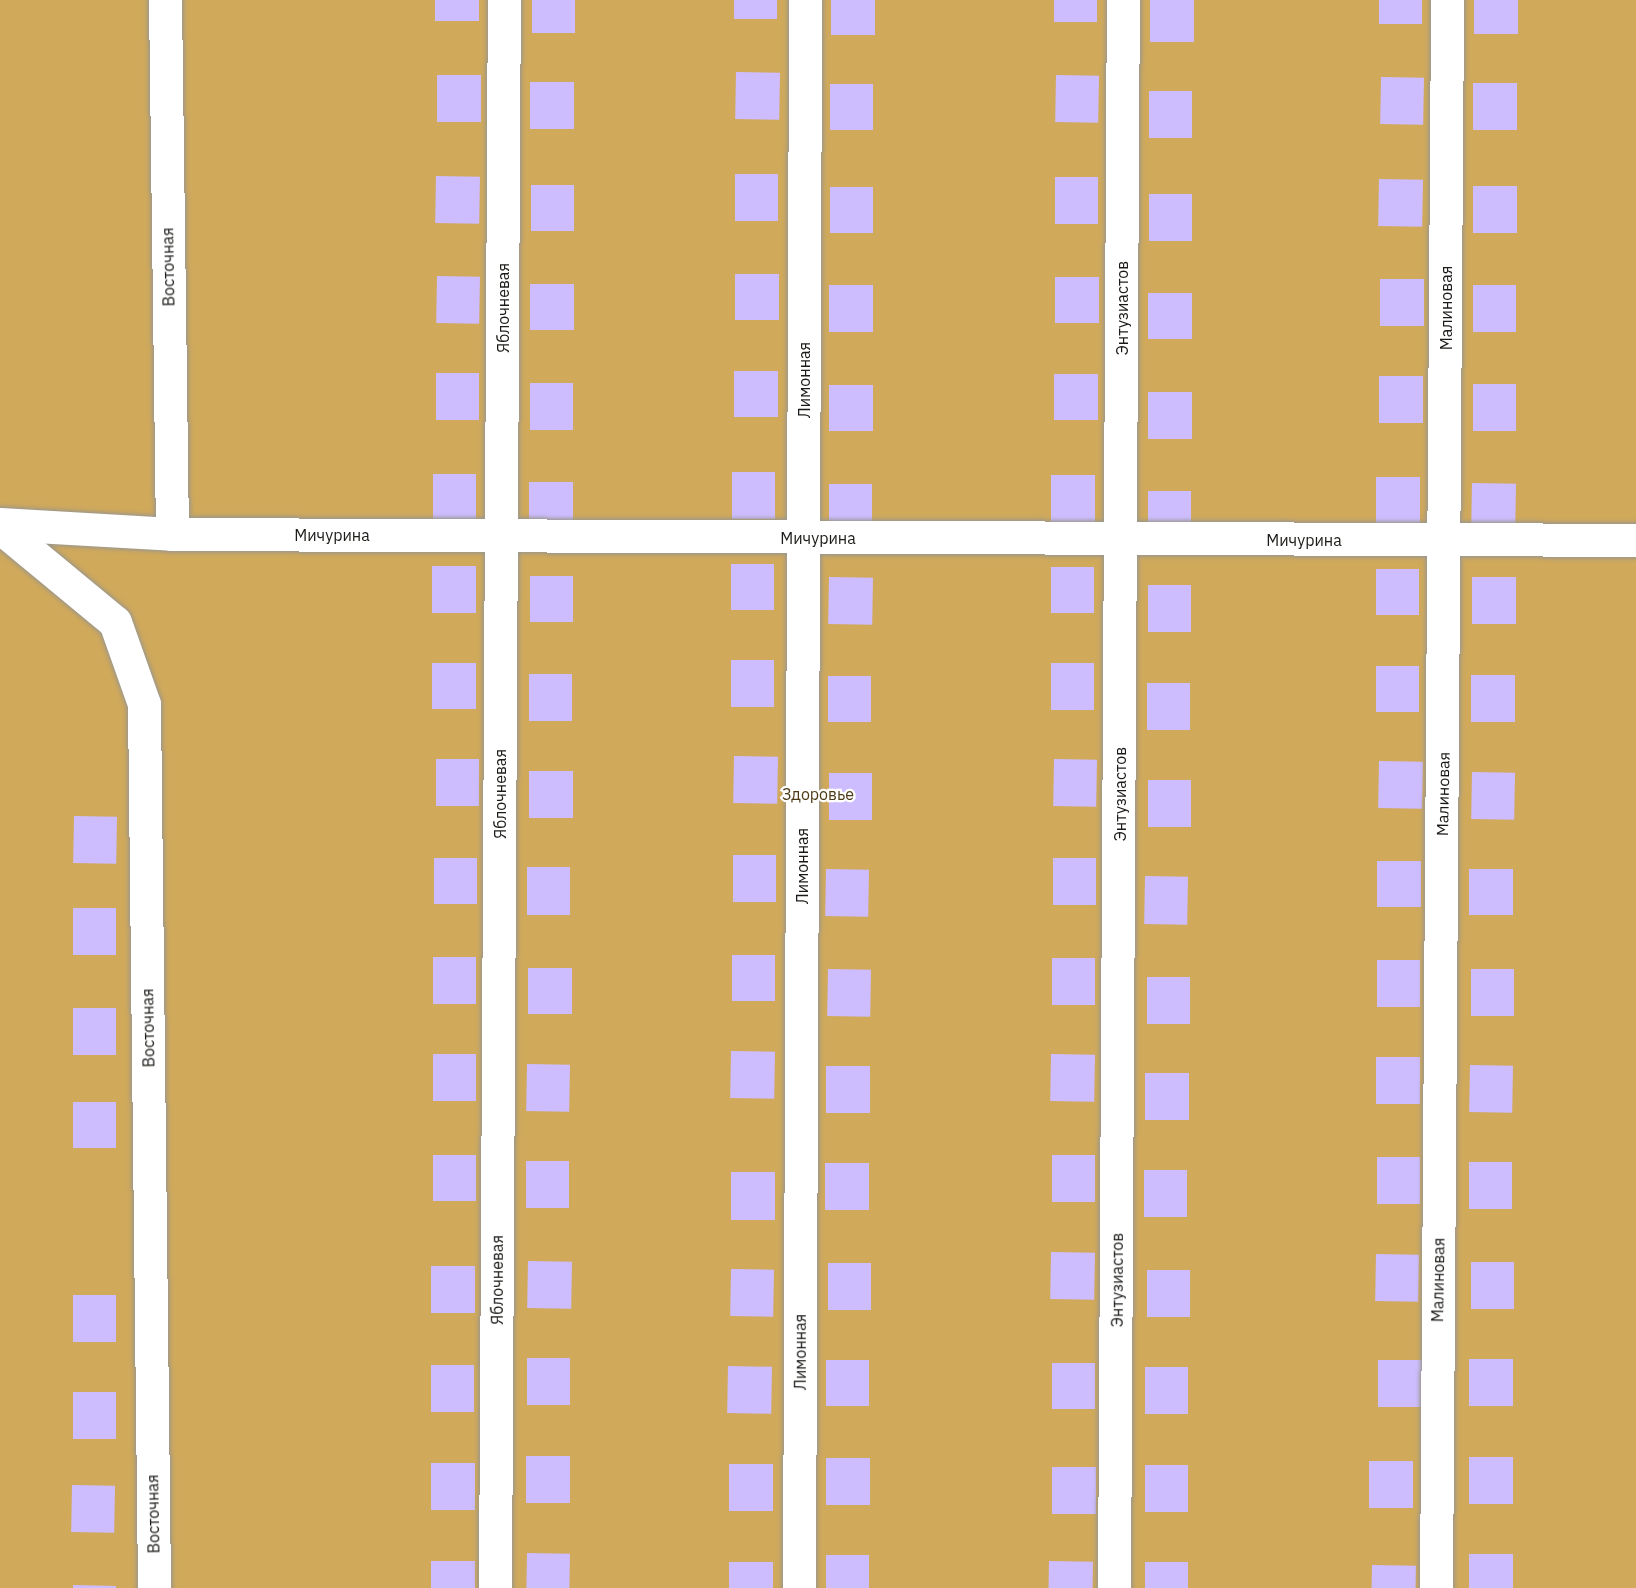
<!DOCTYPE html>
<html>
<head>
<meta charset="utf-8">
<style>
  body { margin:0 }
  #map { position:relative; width:1636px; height:1588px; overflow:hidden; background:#e2ddd6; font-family:"IBM Plex Sans",sans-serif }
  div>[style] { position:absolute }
  .green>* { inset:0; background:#d0a95b; transform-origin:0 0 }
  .building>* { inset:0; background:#cdbdff; transform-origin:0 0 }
  .roads { filter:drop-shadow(0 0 2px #99968e) drop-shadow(0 0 2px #99968e) }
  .street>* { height:33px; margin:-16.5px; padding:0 16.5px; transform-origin:16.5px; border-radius:16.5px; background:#fff }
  span { translate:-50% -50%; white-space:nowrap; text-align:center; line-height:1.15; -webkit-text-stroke:4.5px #fff; paint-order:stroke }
  .street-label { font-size:16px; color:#1b1a17 }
  .park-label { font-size:16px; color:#4c3b16 }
</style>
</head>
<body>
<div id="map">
  <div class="green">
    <div style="left:0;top:0;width:1636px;height:1588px"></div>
  </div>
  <div class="building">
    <div style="left:435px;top:0;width:44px;height:21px"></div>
    <div style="left:532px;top:0;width:43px;height:33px"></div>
    <div style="left:734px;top:0;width:43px;height:19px"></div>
    <div style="left:831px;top:0;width:44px;height:35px"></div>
    <div style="left:1054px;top:0;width:43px;height:22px"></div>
    <div style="left:1150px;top:0;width:44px;height:42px"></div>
    <div style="left:1379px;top:0;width:43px;height:24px"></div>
    <div style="left:1474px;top:0;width:44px;height:34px"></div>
    <div style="left:736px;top:72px;width:44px;height:47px;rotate:1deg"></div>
    <div style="left:437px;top:75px;width:44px;height:47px"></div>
    <div style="left:1056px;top:75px;width:43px;height:47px;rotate:1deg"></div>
    <div style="left:1381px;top:77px;width:43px;height:47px;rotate:1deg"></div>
    <div style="left:530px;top:82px;width:44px;height:47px"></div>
    <div style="left:1473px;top:83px;width:44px;height:47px"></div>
    <div style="left:830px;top:84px;width:43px;height:46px"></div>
    <div style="left:1149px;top:91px;width:43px;height:47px"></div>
    <div style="left:735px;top:174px;width:43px;height:47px"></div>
    <div style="left:436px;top:176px;width:44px;height:47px;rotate:1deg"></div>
    <div style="left:1055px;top:177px;width:43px;height:47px"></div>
    <div style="left:1379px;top:179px;width:44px;height:47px;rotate:1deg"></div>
    <div style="left:531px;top:185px;width:43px;height:46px"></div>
    <div style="left:1473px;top:186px;width:44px;height:47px"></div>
    <div style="left:830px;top:187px;width:43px;height:46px"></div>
    <div style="left:1149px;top:194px;width:43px;height:47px"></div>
    <div style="left:735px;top:274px;width:44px;height:46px"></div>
    <div style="left:437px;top:276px;width:43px;height:47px;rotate:1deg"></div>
    <div style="left:1055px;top:277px;width:44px;height:46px"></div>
    <div style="left:1380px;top:279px;width:44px;height:47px"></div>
    <div style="left:530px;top:284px;width:44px;height:46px"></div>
    <div style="left:829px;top:285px;width:44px;height:47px"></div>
    <div style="left:1473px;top:285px;width:43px;height:47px"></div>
    <div style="left:1148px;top:293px;width:44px;height:46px"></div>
    <div style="left:734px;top:371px;width:44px;height:46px"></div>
    <div style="left:436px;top:373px;width:43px;height:47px"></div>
    <div style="left:1054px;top:374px;width:44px;height:46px"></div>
    <div style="left:1379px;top:376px;width:44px;height:47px"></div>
    <div style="left:530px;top:383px;width:43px;height:47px"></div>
    <div style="left:1473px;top:384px;width:43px;height:47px"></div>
    <div style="left:829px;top:385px;width:44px;height:46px"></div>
    <div style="left:1148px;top:392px;width:44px;height:47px"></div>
    <div style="left:732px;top:472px;width:43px;height:47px"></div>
    <div style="left:433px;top:474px;width:43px;height:47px"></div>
    <div style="left:1051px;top:475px;width:44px;height:47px"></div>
    <div style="left:1376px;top:477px;width:44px;height:47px"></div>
    <div style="left:529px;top:482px;width:44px;height:47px"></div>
    <div style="left:1472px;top:483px;width:44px;height:47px;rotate:1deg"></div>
    <div style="left:829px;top:484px;width:43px;height:47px"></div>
    <div style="left:1148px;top:491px;width:43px;height:47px"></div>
    <div style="left:731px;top:564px;width:43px;height:46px"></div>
    <div style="left:432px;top:566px;width:44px;height:47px"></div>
    <div style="left:1051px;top:567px;width:43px;height:46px"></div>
    <div style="left:1376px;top:569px;width:43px;height:46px"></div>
    <div style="left:530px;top:576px;width:43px;height:46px"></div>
    <div style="left:829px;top:577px;width:44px;height:47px;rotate:1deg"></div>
    <div style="left:1472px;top:577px;width:44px;height:47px"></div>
    <div style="left:1148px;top:585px;width:43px;height:47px"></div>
    <div style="left:774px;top:660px;width:47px;height:43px;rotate:90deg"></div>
    <div style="left:432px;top:663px;width:44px;height:46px"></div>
    <div style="left:1094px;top:663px;width:47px;height:43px;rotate:90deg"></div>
    <div style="left:1376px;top:666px;width:43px;height:46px"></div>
    <div style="left:529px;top:674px;width:43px;height:47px"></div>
    <div style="left:1471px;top:675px;width:44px;height:47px"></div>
    <div style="left:828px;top:676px;width:43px;height:46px"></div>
    <div style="left:1147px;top:683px;width:43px;height:47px"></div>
    <div style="left:734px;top:756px;width:44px;height:47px;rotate:1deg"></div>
    <div style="left:436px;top:759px;width:43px;height:47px"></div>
    <div style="left:1054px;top:759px;width:43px;height:47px;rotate:1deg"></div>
    <div style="left:1379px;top:761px;width:44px;height:47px;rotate:1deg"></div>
    <div style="left:529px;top:771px;width:44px;height:47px"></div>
    <div style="left:1472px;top:772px;width:43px;height:47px;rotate:1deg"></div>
    <div style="left:829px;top:773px;width:43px;height:47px"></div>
    <div style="left:1148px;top:780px;width:43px;height:47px"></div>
    <div style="left:74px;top:816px;width:43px;height:47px;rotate:1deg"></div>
    <div style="left:733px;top:855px;width:43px;height:47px"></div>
    <div style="left:434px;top:858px;width:43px;height:46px"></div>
    <div style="left:1096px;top:858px;width:47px;height:43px;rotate:90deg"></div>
    <div style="left:1377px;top:861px;width:44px;height:46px"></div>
    <div style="left:570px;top:867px;width:48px;height:43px;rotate:90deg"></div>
    <div style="left:826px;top:869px;width:43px;height:47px;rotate:1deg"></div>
    <div style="left:1469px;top:869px;width:44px;height:46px"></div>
    <div style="left:1145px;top:876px;width:43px;height:48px;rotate:1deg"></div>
    <div style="left:73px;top:908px;width:43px;height:47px"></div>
    <div style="left:732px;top:955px;width:43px;height:46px"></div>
    <div style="left:433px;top:957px;width:43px;height:47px"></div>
    <div style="left:1052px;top:958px;width:43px;height:47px"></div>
    <div style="left:1377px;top:960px;width:43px;height:47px"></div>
    <div style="left:528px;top:968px;width:44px;height:46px"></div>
    <div style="left:828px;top:969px;width:43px;height:47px;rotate:1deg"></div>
    <div style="left:1471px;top:969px;width:43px;height:47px"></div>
    <div style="left:1147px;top:977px;width:43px;height:47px"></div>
    <div style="left:73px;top:1008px;width:43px;height:47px"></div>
    <div style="left:731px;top:1051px;width:44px;height:47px;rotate:1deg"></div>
    <div style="left:433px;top:1054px;width:43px;height:47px"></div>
    <div style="left:1051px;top:1054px;width:44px;height:47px;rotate:1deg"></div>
    <div style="left:1376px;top:1057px;width:44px;height:47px"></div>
    <div style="left:527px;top:1064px;width:43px;height:47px;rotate:1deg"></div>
    <div style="left:1470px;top:1065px;width:43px;height:47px;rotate:1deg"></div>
    <div style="left:826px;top:1066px;width:44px;height:47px"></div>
    <div style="left:1189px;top:1073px;width:47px;height:44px;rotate:90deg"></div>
    <div style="left:73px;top:1102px;width:43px;height:46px"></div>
    <div style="left:433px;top:1155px;width:43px;height:46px"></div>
    <div style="left:1052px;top:1155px;width:43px;height:47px"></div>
    <div style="left:1420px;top:1157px;width:47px;height:43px;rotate:90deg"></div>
    <div style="left:526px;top:1161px;width:43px;height:47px"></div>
    <div style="left:1469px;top:1162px;width:43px;height:47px"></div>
    <div style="left:825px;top:1163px;width:44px;height:47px"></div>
    <div style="left:1144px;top:1170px;width:43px;height:47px"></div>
    <div style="left:775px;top:1172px;width:48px;height:44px;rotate:90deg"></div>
    <div style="left:1051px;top:1252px;width:44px;height:47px;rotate:1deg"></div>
    <div style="left:1376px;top:1254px;width:43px;height:47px;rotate:1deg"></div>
    <div style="left:528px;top:1261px;width:44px;height:47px;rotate:1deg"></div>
    <div style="left:1514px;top:1262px;width:47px;height:43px;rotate:90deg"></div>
    <div style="left:828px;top:1263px;width:43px;height:47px"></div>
    <div style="left:431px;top:1266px;width:44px;height:47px"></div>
    <div style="left:731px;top:1269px;width:43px;height:47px;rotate:1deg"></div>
    <div style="left:1190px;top:1270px;width:47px;height:43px;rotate:90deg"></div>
    <div style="left:73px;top:1295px;width:43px;height:47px"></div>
    <div style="left:527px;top:1358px;width:43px;height:47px"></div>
    <div style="left:1469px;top:1359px;width:44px;height:47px"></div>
    <div style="left:826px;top:1360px;width:43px;height:46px"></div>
    <div style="left:1378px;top:1360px;width:44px;height:47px"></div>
    <div style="left:1052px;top:1363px;width:43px;height:46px"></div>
    <div style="left:431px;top:1365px;width:43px;height:47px"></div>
    <div style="left:728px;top:1366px;width:44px;height:47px;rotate:1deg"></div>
    <div style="left:1145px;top:1367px;width:43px;height:47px"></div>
    <div style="left:73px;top:1392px;width:43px;height:47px"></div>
    <div style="left:526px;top:1456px;width:44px;height:47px"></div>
    <div style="left:1469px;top:1457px;width:44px;height:47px"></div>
    <div style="left:826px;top:1458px;width:44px;height:47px"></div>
    <div style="left:1369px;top:1461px;width:44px;height:47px"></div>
    <div style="left:431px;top:1463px;width:44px;height:47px"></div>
    <div style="left:729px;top:1464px;width:44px;height:47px"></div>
    <div style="left:1145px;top:1465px;width:43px;height:47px"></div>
    <div style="left:1052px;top:1467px;width:44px;height:47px"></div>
    <div style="left:72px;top:1485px;width:43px;height:47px;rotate:1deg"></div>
    <div style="left:527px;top:1553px;width:43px;height:35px;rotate:1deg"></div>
    <div style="left:1469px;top:1554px;width:44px;height:34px"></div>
    <div style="left:826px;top:1555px;width:43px;height:33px"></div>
    <div style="left:431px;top:1561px;width:44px;height:27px"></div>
    <div style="left:1049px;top:1561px;width:44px;height:27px;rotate:1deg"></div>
    <div style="left:729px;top:1562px;width:44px;height:26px"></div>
    <div style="left:1188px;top:1562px;width:26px;height:43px;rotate:90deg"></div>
    <div style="left:1372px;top:1565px;width:44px;height:23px;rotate:1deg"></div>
    <div style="clip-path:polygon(73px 1585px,116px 1586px,116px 1588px,73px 1588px)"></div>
  </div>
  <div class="roads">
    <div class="street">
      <div style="left:165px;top:0;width:534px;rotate:89.25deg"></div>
      <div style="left:0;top:524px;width:172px;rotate:3.3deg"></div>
      <div style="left:172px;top:534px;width:1464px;rotate:0.23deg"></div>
      <div style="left:0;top:527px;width:149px;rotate:39.6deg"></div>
      <div style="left:115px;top:622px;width:87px;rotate:70.5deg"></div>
      <div style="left:144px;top:704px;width:884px;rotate:89.35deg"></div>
      <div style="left:495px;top:1588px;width:1588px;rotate:-89.68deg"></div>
      <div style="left:799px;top:1588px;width:1588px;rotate:-89.78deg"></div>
      <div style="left:1114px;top:1588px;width:1588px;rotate:-89.68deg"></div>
      <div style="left:1436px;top:1588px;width:1588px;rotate:-89.6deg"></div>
    </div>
  </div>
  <div class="street-label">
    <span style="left:168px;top:267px;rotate:-91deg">Восточная</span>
    <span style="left:503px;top:308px;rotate:-90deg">Яблочневая</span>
    <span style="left:1122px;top:308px;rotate:-90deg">Энтузиастов</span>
    <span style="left:1446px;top:308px;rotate:-90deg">Малиновая</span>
    <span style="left:804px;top:380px;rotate:-90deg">Лимонная</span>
    <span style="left:332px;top:535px">Мичурина</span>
    <span style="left:818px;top:538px">Мичурина</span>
    <span style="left:1304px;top:540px">Мичурина</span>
    <span style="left:500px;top:794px;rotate:-90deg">Яблочневая</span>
    <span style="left:1120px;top:794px;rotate:-90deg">Энтузиастов</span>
    <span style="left:1443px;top:794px;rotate:-89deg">Малиновая</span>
    <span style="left:802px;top:866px;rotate:-90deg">Лимонная</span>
    <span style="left:148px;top:1028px;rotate:-91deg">Восточная</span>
    <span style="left:497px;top:1280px;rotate:-90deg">Яблочневая</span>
    <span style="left:1117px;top:1280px;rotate:-90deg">Энтузиастов</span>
    <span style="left:1438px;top:1280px;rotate:-89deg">Малиновая</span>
    <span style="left:800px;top:1352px;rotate:-90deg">Лимонная</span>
    <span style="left:153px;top:1514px;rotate:-91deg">Восточная</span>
  </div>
  <div class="park-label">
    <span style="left:818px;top:794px">Здоровье</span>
  </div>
</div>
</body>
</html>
